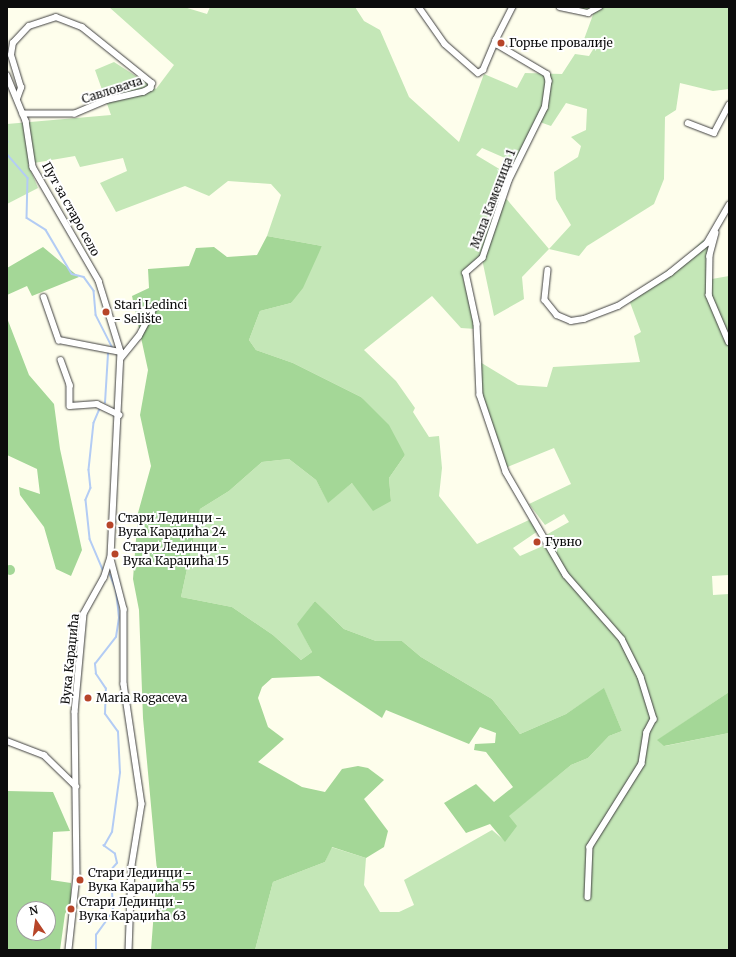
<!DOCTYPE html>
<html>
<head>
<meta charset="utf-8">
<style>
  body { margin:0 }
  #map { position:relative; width:736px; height:957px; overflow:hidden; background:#fefeec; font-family:Merriweather,serif }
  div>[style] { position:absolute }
  .green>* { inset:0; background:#c4e7b7 }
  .forest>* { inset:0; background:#a4d797 }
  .round { border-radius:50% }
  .stream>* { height:1.5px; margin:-0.75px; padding:0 0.75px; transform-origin:0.75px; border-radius:0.75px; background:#b3ccf4 }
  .roads { filter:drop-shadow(0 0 1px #3f3f3f) drop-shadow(0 0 1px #3f3f3f) }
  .minor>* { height:5.5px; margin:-2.75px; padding:0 2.75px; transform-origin:2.75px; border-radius:2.75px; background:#fff }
  .dots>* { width:11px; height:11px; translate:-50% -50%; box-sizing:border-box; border:2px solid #fff; border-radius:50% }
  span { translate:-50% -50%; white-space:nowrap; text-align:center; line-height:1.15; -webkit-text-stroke:4px #fff; paint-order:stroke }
  .poi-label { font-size:12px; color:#0c0c0c }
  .left { translate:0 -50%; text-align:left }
  .street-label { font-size:12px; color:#0c0c0c }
  .frame { position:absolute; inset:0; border:8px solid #0c0c0c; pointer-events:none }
  .north { position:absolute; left:16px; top:901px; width:40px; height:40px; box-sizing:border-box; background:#fff; border:1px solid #9e9e9e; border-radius:50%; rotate:347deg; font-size:11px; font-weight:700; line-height:16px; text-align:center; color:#0c0c0c }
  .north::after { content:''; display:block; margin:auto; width:14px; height:18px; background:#b74529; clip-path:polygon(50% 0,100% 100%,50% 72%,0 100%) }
</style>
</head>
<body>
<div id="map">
  <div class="green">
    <div style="clip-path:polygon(evenodd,109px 7px,184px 7px,207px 14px,210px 7px,355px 7px,364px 21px,380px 30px,409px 97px,459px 142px,484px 74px,517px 88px,525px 73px,562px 74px,575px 54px,589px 56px,597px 43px,583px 42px,594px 12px,573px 7px,729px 7px,729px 89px,713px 91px,680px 83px,676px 110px,665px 117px,664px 179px,654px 204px,587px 246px,579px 256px,549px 249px,522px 277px,524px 299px,494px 316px,482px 259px,466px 268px,463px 278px,476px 329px,461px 328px,432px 296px,364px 350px,396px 381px,415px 408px,413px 412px,429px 437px,439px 436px,442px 468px,439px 496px,477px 544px,529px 520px,538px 531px,513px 548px,520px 556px,552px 542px,546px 535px,569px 522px,564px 514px,545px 525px,529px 504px,571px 484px,554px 448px,505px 468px,478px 396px,475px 359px,518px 385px,547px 387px,553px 367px,640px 362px,634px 336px,641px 332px,628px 297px,683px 260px,703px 240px,709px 246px,706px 280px,729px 276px,729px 575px,712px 576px,713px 595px,729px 594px,729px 692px,658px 740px,665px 746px,729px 733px,729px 950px,255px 950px,273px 882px,325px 862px,331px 847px,366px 858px,364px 885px,380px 912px,399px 912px,414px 905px,404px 880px,492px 830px,505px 841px,508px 816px,571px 765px,588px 758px,609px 736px,622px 731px,604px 689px,566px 714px,520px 734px,492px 699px,421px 657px,402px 641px,376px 641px,344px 629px,315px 601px,298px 624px,312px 652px,301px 660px,273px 635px,232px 607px,181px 597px,200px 509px,229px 491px,262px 462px,289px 459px,316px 480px,328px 502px,352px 483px,391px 501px,389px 478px,405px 455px,361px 397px,293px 363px,256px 350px,249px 340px,260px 311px,291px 303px,322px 246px,267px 236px,281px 195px,271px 184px,228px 181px,209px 196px,185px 186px,116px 212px,100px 183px,127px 171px,123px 158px,80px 167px,75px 156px,28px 164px,38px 188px,7px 204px,7px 124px,111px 115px,95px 70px,114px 62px,156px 89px,174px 65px,109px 7px,566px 103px,587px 109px,586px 130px,571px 137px,581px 146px,578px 157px,554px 172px,556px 199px,571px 225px,549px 249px,504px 196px,506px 173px,476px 155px,482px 148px,514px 162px,537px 121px,551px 126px,566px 103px)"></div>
  </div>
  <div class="forest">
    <div style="clip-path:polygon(267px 236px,322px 246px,303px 288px,291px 303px,260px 311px,249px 340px,256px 350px,293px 363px,361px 397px,389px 425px,405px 455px,389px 478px,391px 501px,373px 511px,352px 483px,328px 503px,316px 480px,289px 459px,262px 462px,229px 491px,200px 509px,181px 597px,232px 607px,273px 635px,301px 660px,312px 652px,297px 624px,315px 601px,344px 629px,376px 641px,402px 641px,421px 657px,492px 699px,520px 734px,566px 714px,604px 688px,622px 731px,609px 736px,588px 758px,571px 765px,509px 816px,517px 826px,505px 842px,490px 824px,466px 833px,444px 803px,476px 784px,494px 802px,513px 787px,486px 752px,474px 750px,475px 744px,495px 743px,496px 733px,480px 727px,469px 744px,386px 710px,382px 718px,319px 676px,272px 678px,262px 687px,258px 698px,268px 727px,284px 739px,258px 762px,302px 787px,325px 792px,342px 769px,358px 766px,368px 768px,384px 780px,364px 799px,388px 831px,384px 847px,366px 858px,332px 847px,325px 862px,273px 882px,255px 950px,151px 950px,157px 871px,143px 718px,139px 610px,133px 579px,138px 513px,151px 466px,140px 415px,148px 370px,132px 296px,149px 288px,148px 269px,189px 266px,196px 248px,214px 247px,227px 257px,257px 255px)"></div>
    <div style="clip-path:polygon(43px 247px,79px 277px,32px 296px,27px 286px,7px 295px,7px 268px)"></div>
    <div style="clip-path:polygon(7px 318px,29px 375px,54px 404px,60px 449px,82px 550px,71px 576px,56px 569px,44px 527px,20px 495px,19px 487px,40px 494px,37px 469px,7px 455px)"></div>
    <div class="round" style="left:5px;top:565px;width:10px;height:10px"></div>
    <div style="clip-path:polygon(729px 692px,729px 733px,664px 746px,657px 740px)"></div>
    <div style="clip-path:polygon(evenodd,7px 791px,53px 792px,70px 831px,53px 832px,51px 880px,71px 883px,71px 902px,65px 914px,60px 950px,7px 950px,7px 791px,24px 909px,48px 909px,48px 933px,24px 933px,24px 909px)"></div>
  </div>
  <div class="stream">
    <div style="left:7px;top:139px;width:3px;rotate:72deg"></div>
    <div style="left:7px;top:154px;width:32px;rotate:49deg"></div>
    <div style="left:28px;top:178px;width:40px;rotate:91.4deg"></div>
    <div style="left:27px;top:218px;width:22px;rotate:32deg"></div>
    <div style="left:46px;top:230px;width:51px;rotate:59.4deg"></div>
    <div style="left:72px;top:274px;width:12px;rotate:14deg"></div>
    <div style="left:84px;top:277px;width:17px;rotate:54deg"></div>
    <div style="left:94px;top:291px;width:24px;rotate:85deg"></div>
    <div style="left:96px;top:315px;width:36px;rotate:63deg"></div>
    <div style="left:105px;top:403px;width:49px;rotate:-86.5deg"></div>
    <div style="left:100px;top:409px;width:15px;rotate:113deg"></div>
    <div style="left:94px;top:423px;width:47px;rotate:96.1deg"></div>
    <div style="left:89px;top:470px;width:18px;rotate:84deg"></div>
    <div style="left:91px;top:488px;width:13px;rotate:113deg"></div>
    <div style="left:86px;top:500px;width:39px;rotate:84deg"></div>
    <div style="left:90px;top:539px;width:33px;rotate:67deg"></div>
    <div style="left:96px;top:950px;width:15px;rotate:-90deg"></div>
    <div style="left:96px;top:935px;width:29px;rotate:-54deg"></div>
    <div style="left:113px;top:912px;width:42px;rotate:-92.7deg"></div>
    <div style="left:111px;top:870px;width:9px;rotate:-49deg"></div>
    <div style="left:117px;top:863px;width:9px;rotate:-103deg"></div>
    <div style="left:115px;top:854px;width:14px;rotate:-144deg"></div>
    <div style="left:104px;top:846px;width:16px;rotate:-60deg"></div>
    <div style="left:112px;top:832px;width:60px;rotate:-82.3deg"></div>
    <div style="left:120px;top:773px;width:41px;rotate:-92.8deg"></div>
    <div style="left:118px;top:732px;width:22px;rotate:-126deg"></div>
    <div style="left:105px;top:714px;width:25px;rotate:-88deg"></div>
    <div style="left:106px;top:689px;width:18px;rotate:-124deg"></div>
    <div style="left:96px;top:674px;width:10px;rotate:-96deg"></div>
    <div style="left:95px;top:664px;width:34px;rotate:-52deg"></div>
    <div style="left:116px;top:637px;width:19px;rotate:-81deg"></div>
    <div style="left:119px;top:618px;width:28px;rotate:-96deg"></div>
    <div style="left:116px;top:590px;width:16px;rotate:-112deg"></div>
  </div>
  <div class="roads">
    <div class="minor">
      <div style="left:419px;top:7px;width:45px;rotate:54.9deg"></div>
      <div style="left:445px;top:44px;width:44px;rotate:41.3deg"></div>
      <div style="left:478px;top:73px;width:6px;rotate:-31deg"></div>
      <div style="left:483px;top:70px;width:33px;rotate:-67deg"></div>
      <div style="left:513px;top:7px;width:37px;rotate:117deg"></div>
      <div style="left:496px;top:40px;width:5px;rotate:68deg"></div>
      <div style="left:498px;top:45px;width:57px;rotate:30.6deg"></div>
      <div style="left:547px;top:74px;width:7px;rotate:74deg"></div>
      <div style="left:549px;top:81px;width:27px;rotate:98deg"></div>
      <div style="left:545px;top:108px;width:81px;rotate:116.3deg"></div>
      <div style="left:509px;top:181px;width:81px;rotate:108.7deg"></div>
      <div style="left:483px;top:258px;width:23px;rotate:139deg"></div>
      <div style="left:466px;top:273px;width:52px;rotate:77.8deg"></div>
      <div style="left:477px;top:324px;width:71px;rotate:87.6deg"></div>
      <div style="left:480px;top:395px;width:81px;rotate:71.3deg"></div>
      <div style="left:506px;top:472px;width:119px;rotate:59.8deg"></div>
      <div style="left:566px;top:575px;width:85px;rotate:48.8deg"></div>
      <div style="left:622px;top:639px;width:42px;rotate:63.4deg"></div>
      <div style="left:641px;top:677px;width:44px;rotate:72.8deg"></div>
      <div style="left:654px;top:719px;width:15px;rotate:118deg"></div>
      <div style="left:647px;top:732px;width:32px;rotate:99deg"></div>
      <div style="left:642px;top:764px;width:98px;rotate:122.1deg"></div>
      <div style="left:590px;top:847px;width:50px;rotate:92.3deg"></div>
      <div style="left:560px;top:7px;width:29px;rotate:12deg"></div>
      <div style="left:588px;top:13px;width:13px;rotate:-29deg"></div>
      <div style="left:7px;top:75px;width:50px;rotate:67.6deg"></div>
      <div style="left:26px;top:121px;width:47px;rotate:81.3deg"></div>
      <div style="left:33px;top:167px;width:132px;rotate:59.9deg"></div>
      <div style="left:99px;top:281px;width:74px;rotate:72.8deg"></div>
      <div style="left:121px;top:352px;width:205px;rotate:92.8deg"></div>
      <div style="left:111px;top:557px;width:22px;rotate:108deg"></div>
      <div style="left:104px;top:578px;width:41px;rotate:119.1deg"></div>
      <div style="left:84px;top:614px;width:98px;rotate:95.2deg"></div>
      <div style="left:75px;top:712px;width:164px;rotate:89.3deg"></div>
      <div style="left:77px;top:876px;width:74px;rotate:96.2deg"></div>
      <div style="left:17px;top:99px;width:12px;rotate:-70deg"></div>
      <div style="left:21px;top:88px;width:34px;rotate:-107deg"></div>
      <div style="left:11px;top:55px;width:12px;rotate:-81deg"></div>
      <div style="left:13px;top:43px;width:23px;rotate:-47deg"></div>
      <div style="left:29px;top:26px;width:28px;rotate:-18deg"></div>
      <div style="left:56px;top:17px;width:28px;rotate:21deg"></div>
      <div style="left:82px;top:27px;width:90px;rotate:38.7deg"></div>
      <div style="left:152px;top:83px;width:5px;rotate:101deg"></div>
      <div style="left:151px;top:88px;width:8px;rotate:150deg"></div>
      <div style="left:144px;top:92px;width:37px;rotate:167deg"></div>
      <div style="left:108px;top:100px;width:36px;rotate:157deg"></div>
      <div style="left:75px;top:114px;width:52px;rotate:180deg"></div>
      <div style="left:688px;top:123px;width:28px;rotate:21deg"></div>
      <div style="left:714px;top:133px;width:32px;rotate:-62deg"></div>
      <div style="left:716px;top:233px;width:24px;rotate:105deg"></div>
      <div style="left:710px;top:256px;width:39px;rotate:91deg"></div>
      <div style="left:709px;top:295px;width:51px;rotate:66.9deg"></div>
      <div style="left:548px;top:270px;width:30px;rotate:96deg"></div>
      <div style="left:545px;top:300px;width:19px;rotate:51deg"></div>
      <div style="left:557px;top:315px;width:15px;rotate:23deg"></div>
      <div style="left:571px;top:321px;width:13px;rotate:-9deg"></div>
      <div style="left:584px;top:319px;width:36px;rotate:-21deg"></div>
      <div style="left:618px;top:306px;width:62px;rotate:-32.4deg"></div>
      <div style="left:670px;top:273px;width:48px;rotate:-39deg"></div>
      <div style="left:707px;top:243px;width:44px;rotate:-59.9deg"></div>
      <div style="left:44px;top:297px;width:46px;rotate:70.8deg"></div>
      <div style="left:59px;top:340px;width:63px;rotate:11deg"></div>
      <div style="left:121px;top:358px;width:28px;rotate:-51deg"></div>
      <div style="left:139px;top:336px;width:34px;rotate:-62deg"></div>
      <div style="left:61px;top:360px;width:27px;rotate:70deg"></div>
      <div style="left:70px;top:385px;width:21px;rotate:90deg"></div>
      <div style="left:70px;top:406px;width:27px;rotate:-4deg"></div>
      <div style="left:97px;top:404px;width:25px;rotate:26deg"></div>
      <div style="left:111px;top:559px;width:52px;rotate:75.4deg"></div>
      <div style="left:124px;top:609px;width:75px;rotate:90deg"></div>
      <div style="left:124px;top:684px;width:121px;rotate:81.5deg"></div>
      <div style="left:142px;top:804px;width:63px;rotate:99.2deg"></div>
      <div style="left:132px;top:866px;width:84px;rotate:92deg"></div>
      <div style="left:7px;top:741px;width:40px;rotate:21deg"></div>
      <div style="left:44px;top:755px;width:45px;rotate:44.1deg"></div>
    </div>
  </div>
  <div class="dots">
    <div style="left:501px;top:43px;background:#b74529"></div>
    <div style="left:106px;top:312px;background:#b74529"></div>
    <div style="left:110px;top:525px;background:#b74529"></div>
    <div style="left:537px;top:542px;background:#b74529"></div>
    <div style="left:115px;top:554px;background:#b74529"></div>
    <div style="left:88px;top:698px;background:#b74529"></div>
    <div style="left:80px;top:880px;background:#b74529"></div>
    <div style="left:71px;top:909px;background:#b74529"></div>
  </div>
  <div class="poi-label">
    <span class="left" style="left:509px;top:43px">Горње провалије</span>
    <span class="left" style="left:114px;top:312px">Stari Ledinci<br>- Selište</span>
    <span class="left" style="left:118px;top:525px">Стари Лединци -<br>Вука Караџића 24</span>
    <span class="left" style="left:545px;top:542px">Гувно</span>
    <span class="left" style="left:123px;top:554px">Стари Лединци -<br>Вука Караџића 15</span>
    <span class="left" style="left:96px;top:698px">Maria Rogaceva</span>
    <span class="left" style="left:88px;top:880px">Стари Лединци -<br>Вука Караџића 55</span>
    <span class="left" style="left:79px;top:909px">Стари Лединци -<br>Вука Караџића 63</span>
  </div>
  <div class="street-label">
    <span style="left:112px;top:90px;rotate:-18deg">Савловача</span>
    <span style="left:493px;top:199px;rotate:-69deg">Мала Каменица 1</span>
    <span style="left:71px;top:209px;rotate:61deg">Пут за старо село</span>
    <span style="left:70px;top:659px;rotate:-84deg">Вука Караџића</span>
  </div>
  <div class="frame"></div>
  <div class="north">N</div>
</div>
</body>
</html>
